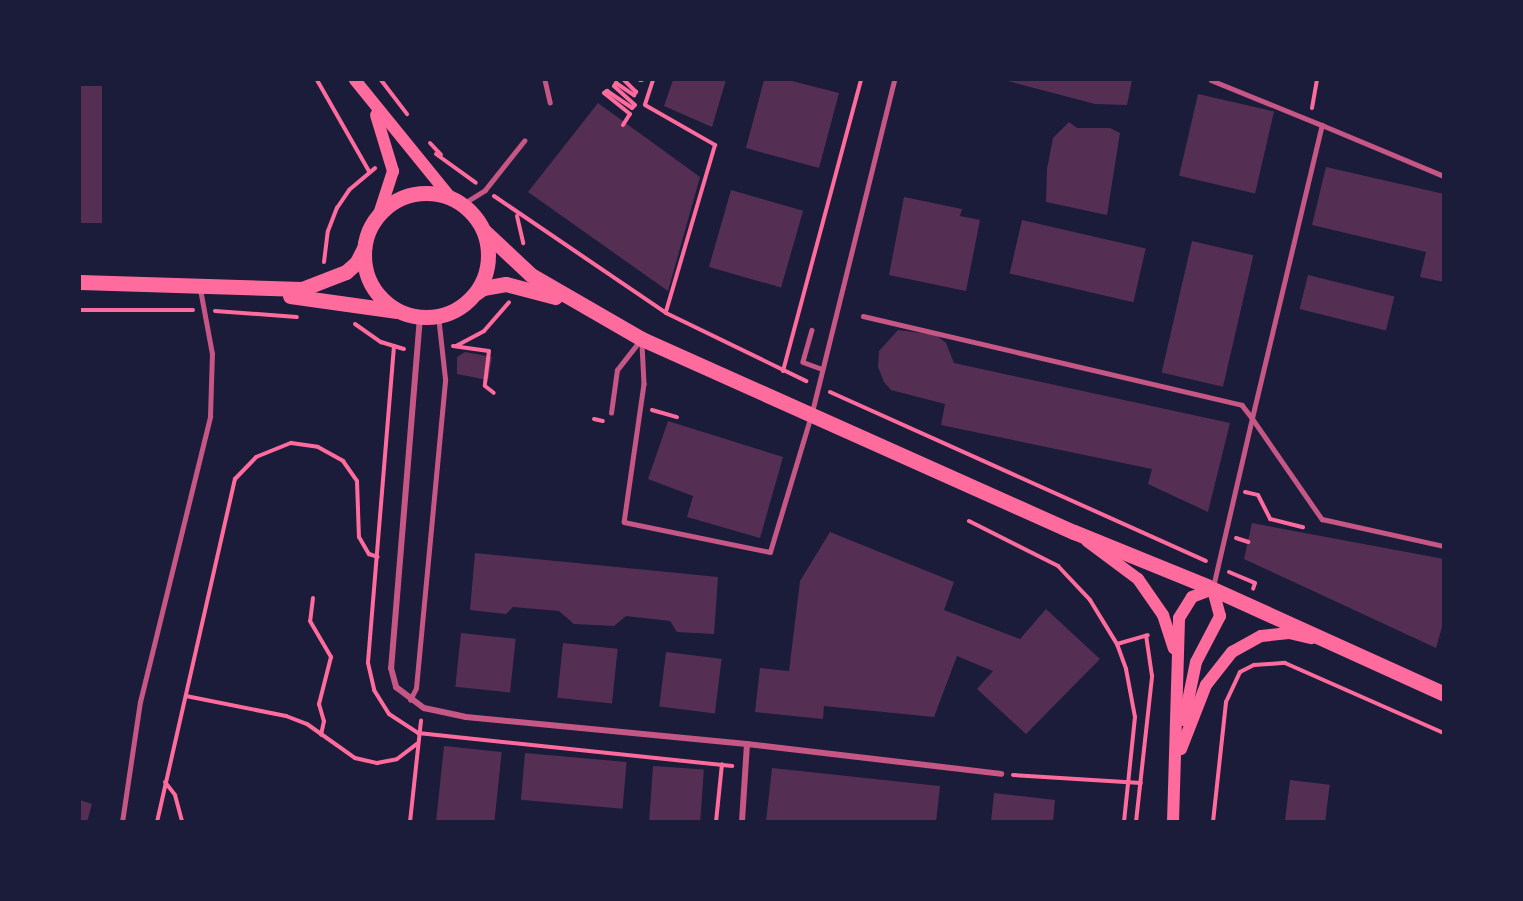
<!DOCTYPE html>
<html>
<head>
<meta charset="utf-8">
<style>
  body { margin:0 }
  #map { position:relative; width:1523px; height:901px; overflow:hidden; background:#1b1b3a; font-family:Rubik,sans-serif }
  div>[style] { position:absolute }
  .building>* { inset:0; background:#542f53; transform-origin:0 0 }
  .path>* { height:4px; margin:-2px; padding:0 2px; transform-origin:2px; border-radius:2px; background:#ff6b9d }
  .service>* { height:4.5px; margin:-2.25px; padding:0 2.25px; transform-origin:2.25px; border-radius:2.25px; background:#c65784 }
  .minor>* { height:6px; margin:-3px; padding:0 3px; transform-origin:3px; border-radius:3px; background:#c65784 }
  .secondary>* { height:12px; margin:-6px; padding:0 6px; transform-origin:6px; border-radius:6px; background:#ff6b9d }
  .primary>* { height:15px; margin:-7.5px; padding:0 7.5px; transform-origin:7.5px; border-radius:7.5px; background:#ff6b9d }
  .primary>.ring { margin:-7.5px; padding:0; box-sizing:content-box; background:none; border:15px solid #ff6b9d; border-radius:50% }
  span { translate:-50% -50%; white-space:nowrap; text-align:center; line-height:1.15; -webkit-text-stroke:4.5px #1b1b3a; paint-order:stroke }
  .frame { position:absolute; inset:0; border:81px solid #1b1b3a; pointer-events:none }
</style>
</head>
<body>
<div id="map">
  <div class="building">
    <div style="clip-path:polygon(673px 80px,726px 80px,712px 127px,664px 106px)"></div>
    <div style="clip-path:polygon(764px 80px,788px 80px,839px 93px,819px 168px,746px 148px)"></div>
    <div style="clip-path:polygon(1004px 80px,1132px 80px,1127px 105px,1095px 104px)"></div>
    <div style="left:80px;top:86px;width:22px;height:137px"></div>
    <div style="left:1198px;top:94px;width:78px;height:84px;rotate:13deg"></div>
    <div style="clip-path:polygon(598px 103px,700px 177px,668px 291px,528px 192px)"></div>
    <div style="clip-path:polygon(1069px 122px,1077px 128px,1110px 128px,1120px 133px,1107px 215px,1046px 202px,1047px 169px,1053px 138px)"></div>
    <div style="clip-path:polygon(1326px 167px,1444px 194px,1444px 282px,1420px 277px,1426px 252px,1312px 225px)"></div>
    <div style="left:731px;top:190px;width:75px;height:80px;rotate:16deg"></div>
    <div style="clip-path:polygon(904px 197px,962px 209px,960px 216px,980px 220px,966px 291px,889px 275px)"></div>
    <div style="left:1022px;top:220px;width:127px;height:55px;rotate:13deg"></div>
    <div style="left:1192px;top:241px;width:63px;height:135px;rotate:13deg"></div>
    <div style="left:1308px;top:275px;width:89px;height:35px;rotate:14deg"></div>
    <div style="clip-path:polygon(898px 330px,936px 335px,946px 343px,954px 363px,1230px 423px,1208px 512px,1148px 484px,1152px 469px,941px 425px,945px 404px,891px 390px,884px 382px,878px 367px,879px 351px)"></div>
    <div style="clip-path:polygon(465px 352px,492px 357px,488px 380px,457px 374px,457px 357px)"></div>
    <div style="clip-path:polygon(668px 421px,783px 457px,760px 538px,687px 517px,693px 496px,648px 479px)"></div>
    <div style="clip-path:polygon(1252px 523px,1444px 559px,1444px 620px,1436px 648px,1244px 559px)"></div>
    <div style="clip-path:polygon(830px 532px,954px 582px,944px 610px,1020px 639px,1046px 609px,1100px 659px,1026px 734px,977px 689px,993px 671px,957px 656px,934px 717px,824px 706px,823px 719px,755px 712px,760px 668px,789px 671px,800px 581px)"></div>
    <div style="clip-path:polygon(475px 553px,718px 577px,714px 634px,677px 632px,670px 621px,626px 616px,614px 626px,574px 624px,559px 611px,513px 607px,506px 614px,470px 610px)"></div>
    <div style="left:461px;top:633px;width:55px;height:54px;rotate:6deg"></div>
    <div style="left:563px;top:643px;width:55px;height:55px;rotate:6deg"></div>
    <div style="left:666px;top:652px;width:56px;height:55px;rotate:7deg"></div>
    <div style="left:444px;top:746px;width:58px;height:76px;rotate:6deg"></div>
    <div style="left:525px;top:753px;width:102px;height:47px;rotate:5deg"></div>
    <div style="left:653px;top:766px;width:51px;height:56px;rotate:4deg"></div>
    <div style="clip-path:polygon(772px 768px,940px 786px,936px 822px,766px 822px)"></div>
    <div style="left:1290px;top:780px;width:40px;height:42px;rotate:7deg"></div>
    <div style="clip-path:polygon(994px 793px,1055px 800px,1053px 822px,991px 822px)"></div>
    <div style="clip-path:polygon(80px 800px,92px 804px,87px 822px,80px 822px)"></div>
  </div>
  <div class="path">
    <div style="left:317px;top:80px;width:105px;rotate:60.3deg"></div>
    <div style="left:381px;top:80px;width:43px;rotate:52.6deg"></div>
    <div style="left:640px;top:80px;width:2px"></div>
    <div style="left:653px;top:80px;width:26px;rotate:108deg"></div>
    <div style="left:645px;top:105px;width:81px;rotate:29.7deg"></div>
    <div style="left:715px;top:145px;width:174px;rotate:106.4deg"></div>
    <div style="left:1312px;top:108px;width:28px;rotate:-80deg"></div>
    <div style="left:623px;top:125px;width:13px;rotate:-58deg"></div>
    <div style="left:630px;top:114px;width:33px;rotate:-141deg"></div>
    <div style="left:604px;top:93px;width:4px;rotate:-34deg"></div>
    <div style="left:607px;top:91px;width:30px;rotate:34deg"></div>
    <div style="left:632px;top:108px;width:4px;rotate:-45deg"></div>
    <div style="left:635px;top:105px;width:28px;rotate:-138deg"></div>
    <div style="left:614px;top:86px;width:4px;rotate:-56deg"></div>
    <div style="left:616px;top:83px;width:22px;rotate:34deg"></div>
    <div style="left:634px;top:95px;width:4px;rotate:-56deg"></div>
    <div style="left:636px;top:92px;width:17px;rotate:-135deg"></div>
    <div style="left:430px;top:143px;width:16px;rotate:47deg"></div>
    <div style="left:436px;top:154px;width:49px;rotate:35.9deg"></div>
    <div style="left:494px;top:196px;width:208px;rotate:34.2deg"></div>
    <div style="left:666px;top:313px;width:156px;rotate:25.9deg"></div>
    <div style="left:517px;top:216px;width:28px;rotate:77deg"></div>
    <div style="left:324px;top:262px;width:31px;rotate:-83deg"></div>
    <div style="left:328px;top:231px;width:25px;rotate:-69deg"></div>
    <div style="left:337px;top:208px;width:22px;rotate:-56deg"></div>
    <div style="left:349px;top:190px;width:34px;rotate:-40deg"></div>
    <div style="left:80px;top:310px;width:113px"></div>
    <div style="left:215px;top:311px;width:82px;rotate:4.2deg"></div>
    <div style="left:355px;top:324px;width:32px;rotate:35deg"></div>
    <div style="left:381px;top:342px;width:24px;rotate:17deg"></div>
    <div style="left:394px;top:346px;width:318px;rotate:94.7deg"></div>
    <div style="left:368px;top:663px;width:28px;rotate:77deg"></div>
    <div style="left:374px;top:690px;width:28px;rotate:58deg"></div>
    <div style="left:389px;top:714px;width:35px;rotate:33deg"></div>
    <div style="left:418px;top:733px;width:316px;rotate:6deg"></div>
    <div style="left:453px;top:346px;width:36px;rotate:8deg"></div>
    <div style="left:489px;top:351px;width:35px;rotate:97deg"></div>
    <div style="left:485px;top:386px;width:11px;rotate:38deg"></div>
    <div style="left:456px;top:346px;width:32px;rotate:-28deg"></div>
    <div style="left:484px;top:331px;width:38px;rotate:-49deg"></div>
    <div style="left:783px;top:371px;width:301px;rotate:-75deg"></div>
    <div style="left:830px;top:392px;width:412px;rotate:24.2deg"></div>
    <div style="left:652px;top:410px;width:26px;rotate:16deg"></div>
    <div style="left:594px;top:419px;width:9px;rotate:13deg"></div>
    <div style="left:1245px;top:492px;width:13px;rotate:13deg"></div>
    <div style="left:1258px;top:495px;width:27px;rotate:63deg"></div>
    <div style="left:1270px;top:519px;width:34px;rotate:14deg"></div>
    <div style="left:969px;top:521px;width:100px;rotate:26.8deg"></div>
    <div style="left:1058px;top:566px;width:47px;rotate:46.7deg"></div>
    <div style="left:1090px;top:600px;width:52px;rotate:58.5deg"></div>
    <div style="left:1117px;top:644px;width:27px;rotate:70deg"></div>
    <div style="left:1126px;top:669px;width:49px;rotate:79.4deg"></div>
    <div style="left:1135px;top:717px;width:106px;rotate:96deg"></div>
    <div style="left:1236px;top:538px;width:13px;rotate:18deg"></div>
    <div style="left:1229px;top:572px;width:28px;rotate:23deg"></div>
    <div style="left:1255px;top:583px;width:6px;rotate:108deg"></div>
    <div style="left:313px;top:598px;width:23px;rotate:97deg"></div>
    <div style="left:310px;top:621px;width:42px;rotate:59.7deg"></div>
    <div style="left:331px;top:657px;width:49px;rotate:104.3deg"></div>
    <div style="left:319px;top:704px;width:18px;rotate:74deg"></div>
    <div style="left:324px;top:721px;width:14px;rotate:102deg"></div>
    <div style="left:1117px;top:644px;width:32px;rotate:-16deg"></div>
    <div style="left:186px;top:696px;width:102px;rotate:11.3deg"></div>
    <div style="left:286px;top:716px;width:22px;rotate:21deg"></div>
    <div style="left:307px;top:724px;width:59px;rotate:35.3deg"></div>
    <div style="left:355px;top:758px;width:23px;rotate:13deg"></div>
    <div style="left:377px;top:763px;width:20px;rotate:-11deg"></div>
    <div style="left:397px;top:759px;width:25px;rotate:-37deg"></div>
    <div style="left:1013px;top:775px;width:128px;rotate:3.6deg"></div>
    <div style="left:165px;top:782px;width:16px;rotate:52deg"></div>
    <div style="left:175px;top:795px;width:28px;rotate:75deg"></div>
    <div style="left:157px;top:822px;width:352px;rotate:-77.2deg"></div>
    <div style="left:235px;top:479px;width:30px;rotate:-46deg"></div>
    <div style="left:256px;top:457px;width:38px;rotate:-22deg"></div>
    <div style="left:291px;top:443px;width:27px;rotate:8deg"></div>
    <div style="left:318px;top:447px;width:29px;rotate:29deg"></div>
    <div style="left:343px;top:461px;width:24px;rotate:55deg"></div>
    <div style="left:357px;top:481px;width:56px;rotate:88deg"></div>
    <div style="left:359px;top:537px;width:20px;rotate:60deg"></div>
    <div style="left:369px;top:554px;width:9px;rotate:18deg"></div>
    <div style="left:410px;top:822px;width:102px;rotate:-83.8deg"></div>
    <div style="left:716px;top:822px;width:58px;rotate:-84.1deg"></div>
    <div style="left:1136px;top:822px;width:147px;rotate:-83.7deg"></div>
    <div style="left:1152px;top:676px;width:41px;rotate:-98.3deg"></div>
    <div style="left:1213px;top:822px;width:121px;rotate:-83.8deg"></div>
    <div style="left:1226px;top:702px;width:33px;rotate:-65deg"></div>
    <div style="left:1240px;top:672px;width:16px;rotate:-27deg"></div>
    <div style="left:1254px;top:665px;width:31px;rotate:-4deg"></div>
    <div style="left:1285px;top:663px;width:174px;rotate:23.8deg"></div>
  </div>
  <div class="service">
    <div style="left:545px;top:80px;width:23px;rotate:77deg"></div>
    <div style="left:1211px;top:80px;width:120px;rotate:22.1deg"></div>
    <div style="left:463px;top:204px;width:26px;rotate:-32deg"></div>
    <div style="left:485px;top:190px;width:63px;rotate:-51.5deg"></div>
    <div style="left:863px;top:316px;width:389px;rotate:13.2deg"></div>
    <div style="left:1242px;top:405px;width:16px;rotate:52deg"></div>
    <div style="left:812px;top:330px;width:33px;rotate:106deg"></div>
    <div style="left:803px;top:362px;width:20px;rotate:20deg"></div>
    <div style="left:642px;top:344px;width:40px;rotate:87.1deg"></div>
    <div style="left:644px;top:384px;width:139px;rotate:98.2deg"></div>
    <div style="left:624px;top:522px;width:149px;rotate:11.6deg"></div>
    <div style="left:770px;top:552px;width:146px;rotate:-73.3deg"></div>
    <div style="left:812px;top:412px;width:342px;rotate:-76.1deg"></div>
    <div style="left:611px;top:413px;width:43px;rotate:-82.1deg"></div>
    <div style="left:617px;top:370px;width:37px;rotate:-52deg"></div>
    <div style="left:1252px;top:418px;width:301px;rotate:-76.6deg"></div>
    <div style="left:1322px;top:125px;width:132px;rotate:22.7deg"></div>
    <div style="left:1213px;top:587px;width:173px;rotate:-77deg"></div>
    <div style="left:1252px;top:418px;width:123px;rotate:55.3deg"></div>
    <div style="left:1322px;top:519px;width:125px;rotate:12.5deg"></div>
    <div style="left:410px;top:700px;width:13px;rotate:-63deg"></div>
    <div style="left:416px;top:688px;width:310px;rotate:-84.6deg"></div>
    <div style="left:445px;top:379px;width:63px;rotate:-96.3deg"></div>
    <div style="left:122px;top:822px;width:121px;rotate:-81.5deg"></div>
    <div style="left:140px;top:702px;width:294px;rotate:-76.2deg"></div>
    <div style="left:210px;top:416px;width:62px;rotate:-88.2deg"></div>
    <div style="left:212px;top:354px;width:66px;rotate:-100.5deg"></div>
  </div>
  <div class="minor">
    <div style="left:420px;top:317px;width:352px;rotate:94.7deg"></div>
    <div style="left:391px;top:668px;width:20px;rotate:75deg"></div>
    <div style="left:396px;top:687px;width:35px;rotate:37deg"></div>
    <div style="left:424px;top:708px;width:43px;rotate:12.1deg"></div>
    <div style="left:466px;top:717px;width:282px;rotate:5.5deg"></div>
    <div style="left:747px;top:744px;width:78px;rotate:93.7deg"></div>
    <div style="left:747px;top:744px;width:256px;rotate:6.7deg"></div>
  </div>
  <div class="secondary">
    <div style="left:355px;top:80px;width:152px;rotate:50.9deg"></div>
    <div style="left:376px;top:115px;width:59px;rotate:73.1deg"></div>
    <div style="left:393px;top:171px;width:45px;rotate:108deg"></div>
    <div style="left:1087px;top:541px;width:64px;rotate:36.7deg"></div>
    <div style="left:1138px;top:579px;width:44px;rotate:55.2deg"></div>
    <div style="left:1163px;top:615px;width:35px;rotate:72deg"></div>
    <div style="left:1184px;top:720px;width:59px;rotate:-78.3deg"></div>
    <div style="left:1196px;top:662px;width:52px;rotate:-62.4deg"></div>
    <div style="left:1220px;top:616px;width:28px;rotate:-105deg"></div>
    <div style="left:1181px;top:749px;width:69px;rotate:-68.7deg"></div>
    <div style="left:1206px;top:685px;width:42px;rotate:-51.8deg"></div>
    <div style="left:1232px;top:652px;width:33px;rotate:-29deg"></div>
    <div style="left:1261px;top:636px;width:28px;rotate:-6deg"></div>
    <div style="left:1289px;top:633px;width:23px;rotate:13deg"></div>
    <div style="left:1173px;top:822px;width:204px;rotate:-88.3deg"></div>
    <div style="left:1179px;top:618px;width:25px;rotate:-58deg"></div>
    <div style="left:1192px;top:597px;width:22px;rotate:-21deg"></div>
  </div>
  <div class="primary">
    <div class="ring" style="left:364px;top:193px;width:109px;height:109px"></div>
    <div style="left:484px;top:231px;width:64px;rotate:43.1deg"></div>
    <div style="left:531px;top:275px;width:128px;rotate:30deg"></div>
    <div style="left:642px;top:339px;width:473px;rotate:24.1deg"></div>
    <div style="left:1074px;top:532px;width:144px;rotate:22.1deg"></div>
    <div style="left:80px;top:282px;width:222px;rotate:1.8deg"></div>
    <div style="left:302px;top:289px;width:47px;rotate:-21.1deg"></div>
    <div style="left:346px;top:272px;width:15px;rotate:-42deg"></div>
    <div style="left:357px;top:262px;width:16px;rotate:-63deg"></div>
    <div style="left:476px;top:293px;width:9px;rotate:-36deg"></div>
    <div style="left:483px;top:288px;width:23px;rotate:-10deg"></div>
    <div style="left:506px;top:284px;width:51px;rotate:14.9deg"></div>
    <div style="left:290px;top:296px;width:108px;rotate:8deg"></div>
    <div style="left:1213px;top:589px;width:254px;rotate:24.4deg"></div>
  </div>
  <div class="frame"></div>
</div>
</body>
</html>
